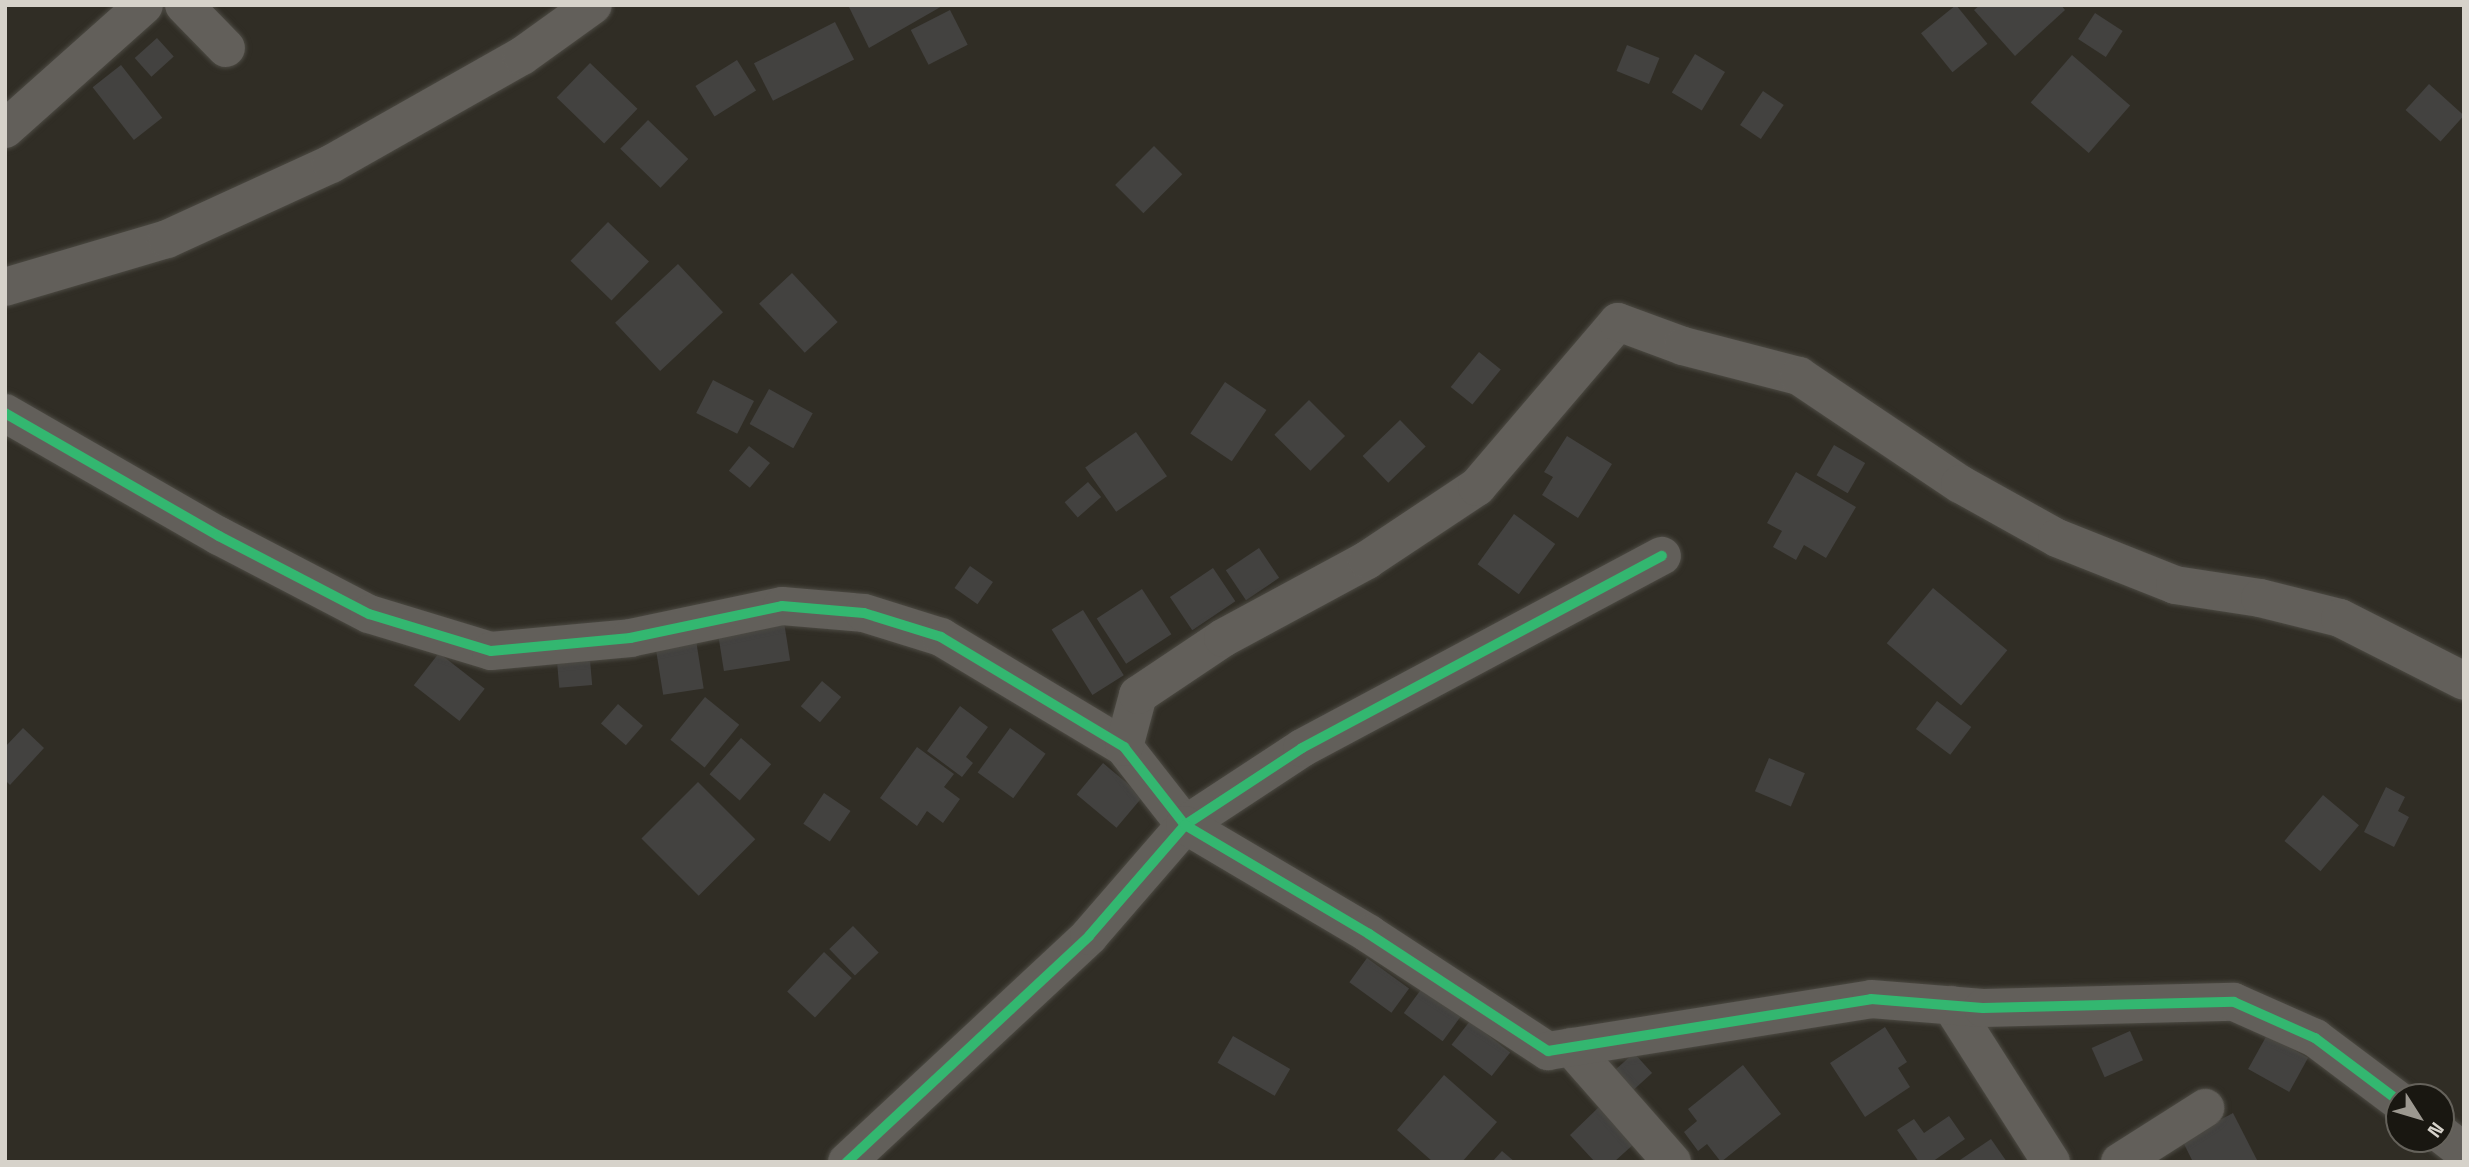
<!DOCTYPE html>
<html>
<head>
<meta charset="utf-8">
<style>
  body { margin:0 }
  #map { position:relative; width:2469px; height:1167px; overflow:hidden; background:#302d25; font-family:"Space Grotesk",sans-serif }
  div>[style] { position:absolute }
  .building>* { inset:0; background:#434240; transform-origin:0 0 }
  .roads { filter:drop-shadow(0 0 2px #4c4a43) drop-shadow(0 0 2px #4c4a43) }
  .street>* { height:38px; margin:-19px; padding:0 19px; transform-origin:19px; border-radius:19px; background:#625f5a }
  .cycleway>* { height:10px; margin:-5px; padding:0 5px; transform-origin:5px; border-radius:5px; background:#33b770 }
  span { translate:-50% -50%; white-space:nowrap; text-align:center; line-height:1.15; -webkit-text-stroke:5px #191711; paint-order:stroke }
  .frame { position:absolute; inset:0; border:7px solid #d6d2ca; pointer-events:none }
  .north { position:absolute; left:2385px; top:1083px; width:70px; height:70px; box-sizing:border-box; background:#191711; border:2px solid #65625b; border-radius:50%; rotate:127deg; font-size:19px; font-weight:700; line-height:28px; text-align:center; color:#d6d2ca }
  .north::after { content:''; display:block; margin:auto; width:24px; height:32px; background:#9c9890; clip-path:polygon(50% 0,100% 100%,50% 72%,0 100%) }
</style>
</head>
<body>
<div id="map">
  <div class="building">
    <div style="clip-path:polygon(848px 5px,944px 5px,869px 48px)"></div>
    <div style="left:1956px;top:5px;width:50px;height:45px;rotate:51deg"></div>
    <div style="clip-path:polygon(1980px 5px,2061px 5px,2065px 10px,2015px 56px,1974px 10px)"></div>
    <div style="left:950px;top:10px;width:39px;height:44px;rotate:63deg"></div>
    <div style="left:2095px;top:13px;width:33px;height:31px;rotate:33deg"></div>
    <div style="left:835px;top:22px;width:42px;height:91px;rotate:63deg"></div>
    <div style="left:157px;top:38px;width:25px;height:30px;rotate:48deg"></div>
    <div style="left:1627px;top:45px;width:35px;height:28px;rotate:22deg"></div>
    <div style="left:1695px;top:54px;width:35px;height:45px;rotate:31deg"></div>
    <div style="left:2072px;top:55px;width:77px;height:63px;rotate:41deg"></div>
    <div style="left:737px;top:60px;width:36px;height:49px;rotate:58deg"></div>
    <div style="left:590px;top:63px;width:66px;height:48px;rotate:44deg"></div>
    <div style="left:121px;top:65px;width:67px;height:36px;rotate:52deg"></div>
    <div style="left:2429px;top:84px;width:47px;height:35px;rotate:42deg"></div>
    <div style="left:1763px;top:91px;width:25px;height:41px;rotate:34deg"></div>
    <div style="left:648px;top:120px;width:56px;height:40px;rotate:44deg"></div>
    <div style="left:1154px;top:146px;width:40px;height:55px;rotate:45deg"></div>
    <div style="left:608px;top:222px;width:57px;height:54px;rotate:44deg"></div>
    <div style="left:678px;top:264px;width:66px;height:86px;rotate:47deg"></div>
    <div style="left:792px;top:273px;width:67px;height:45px;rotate:47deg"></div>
    <div style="left:1479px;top:352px;width:28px;height:45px;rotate:39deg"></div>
    <div style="left:713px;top:380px;width:46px;height:37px;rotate:27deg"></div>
    <div style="left:1225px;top:382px;width:50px;height:62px;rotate:34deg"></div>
    <div style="left:769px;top:389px;width:50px;height:40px;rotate:29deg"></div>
    <div style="left:1309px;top:400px;width:51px;height:49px;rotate:45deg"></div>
    <div style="left:1400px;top:420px;width:37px;height:52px;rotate:46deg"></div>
    <div style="left:1136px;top:432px;width:54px;height:62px;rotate:55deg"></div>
    <div style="clip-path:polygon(1567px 436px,1612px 464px,1578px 518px,1542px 495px,1553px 477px,1544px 472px)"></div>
    <div style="left:1834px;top:445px;width:36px;height:35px;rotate:30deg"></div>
    <div style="left:749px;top:446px;width:27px;height:32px;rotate:39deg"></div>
    <div style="clip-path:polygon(1796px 472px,1856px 507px,1826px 558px,1804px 545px,1796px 560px,1773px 547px,1782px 531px,1767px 523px)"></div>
    <div style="left:1088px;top:482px;width:20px;height:31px;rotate:49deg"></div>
    <div style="left:1514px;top:514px;width:51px;height:62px;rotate:36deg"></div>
    <div style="left:1259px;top:548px;width:36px;height:40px;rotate:56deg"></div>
    <div style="left:970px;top:566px;width:28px;height:27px;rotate:35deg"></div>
    <div style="left:1213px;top:568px;width:40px;height:52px;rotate:56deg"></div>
    <div style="left:1933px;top:588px;width:97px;height:72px;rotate:40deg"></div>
    <div style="left:1142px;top:589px;width:54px;height:54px;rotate:57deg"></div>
    <div style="left:1083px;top:610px;width:77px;height:37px;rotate:58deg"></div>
    <div style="left:784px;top:622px;width:39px;height:67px;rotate:81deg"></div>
    <div style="left:696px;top:640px;width:49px;height:41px;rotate:81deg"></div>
    <div style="left:439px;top:653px;width:58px;height:41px;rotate:38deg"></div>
    <div style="left:590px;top:660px;width:25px;height:33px;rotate:85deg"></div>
    <div style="left:822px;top:681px;width:25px;height:33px;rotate:40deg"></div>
    <div style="left:705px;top:697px;width:44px;height:55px;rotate:39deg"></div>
    <div style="left:1937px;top:701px;width:43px;height:35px;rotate:37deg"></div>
    <div style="left:618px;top:704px;width:33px;height:26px;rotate:41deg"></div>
    <div style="clip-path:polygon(960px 706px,988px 727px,966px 757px,973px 763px,962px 777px,927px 751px)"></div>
    <div style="clip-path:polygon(23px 728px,44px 748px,10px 785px,5px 780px,5px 747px)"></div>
    <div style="left:1010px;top:728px;width:44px;height:55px;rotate:36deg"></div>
    <div style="left:741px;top:738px;width:40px;height:48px;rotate:41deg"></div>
    <div style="clip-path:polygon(917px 747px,954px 774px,944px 787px,960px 799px,943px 823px,927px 811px,917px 826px,880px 798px)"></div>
    <div style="left:1769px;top:758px;width:39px;height:36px;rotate:23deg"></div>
    <div style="left:1103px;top:763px;width:52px;height:41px;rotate:40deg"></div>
    <div style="left:698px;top:782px;width:81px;height:80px;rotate:45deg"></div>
    <div style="clip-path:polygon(2386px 787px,2405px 797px,2398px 811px,2409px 817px,2394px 847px,2364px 832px)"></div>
    <div style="left:824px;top:793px;width:32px;height:37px;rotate:34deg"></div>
    <div style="left:2323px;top:795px;width:47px;height:60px;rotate:40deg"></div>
    <div style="left:853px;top:926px;width:37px;height:33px;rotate:46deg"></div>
    <div style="left:824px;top:952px;width:38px;height:54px;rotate:43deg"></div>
    <div style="left:1367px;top:958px;width:52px;height:30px;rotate:36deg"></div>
    <div style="left:1425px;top:984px;width:48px;height:36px;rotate:36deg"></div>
    <div style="left:1470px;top:1021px;width:51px;height:30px;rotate:38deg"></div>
    <div style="clip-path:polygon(1885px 1027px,1907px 1062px,1898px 1068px,1910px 1087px,1865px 1117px,1830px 1063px)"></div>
    <div style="left:2130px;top:1031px;width:32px;height:42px;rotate:66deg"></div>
    <div style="left:2267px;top:1035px;width:47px;height:39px;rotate:29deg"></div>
    <div style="left:1233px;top:1036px;width:66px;height:31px;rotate:30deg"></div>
    <div style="left:1634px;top:1053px;width:27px;height:27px;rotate:48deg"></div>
    <div style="clip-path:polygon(1743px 1065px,1781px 1114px,1721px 1162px,1707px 1144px,1698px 1151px,1684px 1132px,1697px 1121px,1688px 1109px)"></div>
    <div style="clip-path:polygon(1444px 1075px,1497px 1122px,1462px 1162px,1433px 1162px,1397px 1130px)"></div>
    <div style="clip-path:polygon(1600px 1106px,1635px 1143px,1614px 1162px,1595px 1162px,1570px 1135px)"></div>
    <div style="clip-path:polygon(2233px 1113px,2258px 1162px,2193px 1162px,2182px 1140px)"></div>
    <div style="clip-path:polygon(1949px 1116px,1965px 1139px,1932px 1162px,1919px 1162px,1897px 1130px,1914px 1119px,1924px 1133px)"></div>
    <div style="clip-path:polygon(1991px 1139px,2007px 1162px,1957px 1162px)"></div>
    <div style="clip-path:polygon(1502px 1151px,1515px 1162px,1492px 1162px)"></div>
  </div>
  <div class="roads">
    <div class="street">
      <div style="left:184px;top:5px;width:60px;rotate:45.7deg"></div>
      <div style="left:5px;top:129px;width:186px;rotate:-41.7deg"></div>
      <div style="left:5px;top:287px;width:169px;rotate:-16.5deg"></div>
      <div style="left:167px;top:239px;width:180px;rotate:-24.6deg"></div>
      <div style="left:331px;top:164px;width:219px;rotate:-29.5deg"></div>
      <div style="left:522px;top:56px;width:87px;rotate:-35.7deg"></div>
      <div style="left:5px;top:413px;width:247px;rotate:29.9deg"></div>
      <div style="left:219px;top:536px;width:169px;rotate:27.5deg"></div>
      <div style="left:369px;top:614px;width:127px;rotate:16.9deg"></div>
      <div style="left:491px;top:651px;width:140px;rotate:-5.3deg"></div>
      <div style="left:630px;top:638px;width:155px;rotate:-11.9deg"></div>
      <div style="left:782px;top:606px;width:82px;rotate:4.9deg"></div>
      <div style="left:864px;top:613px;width:81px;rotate:17.3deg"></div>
      <div style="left:941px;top:637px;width:214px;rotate:31deg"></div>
      <div style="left:1124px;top:747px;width:99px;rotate:52deg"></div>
      <div style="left:1185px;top:825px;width:140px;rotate:-33.3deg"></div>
      <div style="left:1302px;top:748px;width:408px;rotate:-28.1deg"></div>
      <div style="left:1124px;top:747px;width:54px;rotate:-74.9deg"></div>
      <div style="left:1138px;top:695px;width:102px;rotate:-33.8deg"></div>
      <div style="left:1223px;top:638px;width:164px;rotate:-28.4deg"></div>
      <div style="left:1367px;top:560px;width:132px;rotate:-33.6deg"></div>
      <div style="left:1477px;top:487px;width:217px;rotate:-49.5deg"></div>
      <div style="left:1618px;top:322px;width:69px;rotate:20.3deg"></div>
      <div style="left:1683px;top:346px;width:120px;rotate:14.5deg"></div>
      <div style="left:1799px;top:376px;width:194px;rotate:33.9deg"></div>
      <div style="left:1960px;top:484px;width:111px;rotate:29.1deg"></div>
      <div style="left:2057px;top:538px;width:127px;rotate:21.7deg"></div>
      <div style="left:2175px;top:585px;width:86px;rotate:8.7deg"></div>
      <div style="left:2260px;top:598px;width:82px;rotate:14deg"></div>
      <div style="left:2340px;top:618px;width:139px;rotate:26.9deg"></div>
      <div style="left:1951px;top:1005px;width:186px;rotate:57.5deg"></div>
      <div style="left:1571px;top:1047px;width:153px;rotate:48.7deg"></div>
      <div style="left:2441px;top:1134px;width:29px;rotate:38deg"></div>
      <div style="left:847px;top:1162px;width:331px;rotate:-43deg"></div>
      <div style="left:1089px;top:936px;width:147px;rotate:-49.1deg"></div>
      <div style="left:1185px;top:825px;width:214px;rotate:30.6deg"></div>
      <div style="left:1369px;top:934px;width:214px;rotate:33.2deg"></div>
      <div style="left:1548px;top:1051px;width:327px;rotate:-9.1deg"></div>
      <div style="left:1871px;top:999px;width:112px;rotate:4.6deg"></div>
      <div style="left:1983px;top:1008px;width:251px;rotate:-1.4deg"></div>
      <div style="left:2234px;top:1002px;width:89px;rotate:24deg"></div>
      <div style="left:2315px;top:1038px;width:105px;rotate:36.9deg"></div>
      <div style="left:2120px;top:1162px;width:101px;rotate:-32.4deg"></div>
    </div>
  </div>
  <div class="cycleway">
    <div style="left:5px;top:413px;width:247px;rotate:29.9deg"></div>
    <div style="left:219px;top:536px;width:169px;rotate:27.5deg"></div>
    <div style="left:369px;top:614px;width:127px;rotate:16.9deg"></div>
    <div style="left:491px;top:651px;width:140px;rotate:-5.3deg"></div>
    <div style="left:630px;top:638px;width:155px;rotate:-11.9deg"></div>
    <div style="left:782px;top:606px;width:82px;rotate:4.9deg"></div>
    <div style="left:864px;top:613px;width:81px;rotate:17.3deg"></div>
    <div style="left:941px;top:637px;width:214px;rotate:31deg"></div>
    <div style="left:1124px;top:747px;width:99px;rotate:52deg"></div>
    <div style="left:1185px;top:825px;width:140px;rotate:-33.3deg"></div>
    <div style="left:1302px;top:748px;width:408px;rotate:-28.1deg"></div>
    <div style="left:847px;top:1162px;width:331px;rotate:-43deg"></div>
    <div style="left:1089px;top:936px;width:147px;rotate:-49.1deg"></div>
    <div style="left:1185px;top:825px;width:214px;rotate:30.6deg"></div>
    <div style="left:1369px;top:934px;width:214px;rotate:33.2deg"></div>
    <div style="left:1548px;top:1051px;width:327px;rotate:-9.1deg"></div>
    <div style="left:1871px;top:999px;width:112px;rotate:4.6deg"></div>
    <div style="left:1983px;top:1008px;width:251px;rotate:-1.4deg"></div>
    <div style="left:2234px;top:1002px;width:89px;rotate:24deg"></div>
    <div style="left:2315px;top:1038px;width:105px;rotate:36.9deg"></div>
  </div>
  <div class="frame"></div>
  <div class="north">N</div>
</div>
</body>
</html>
